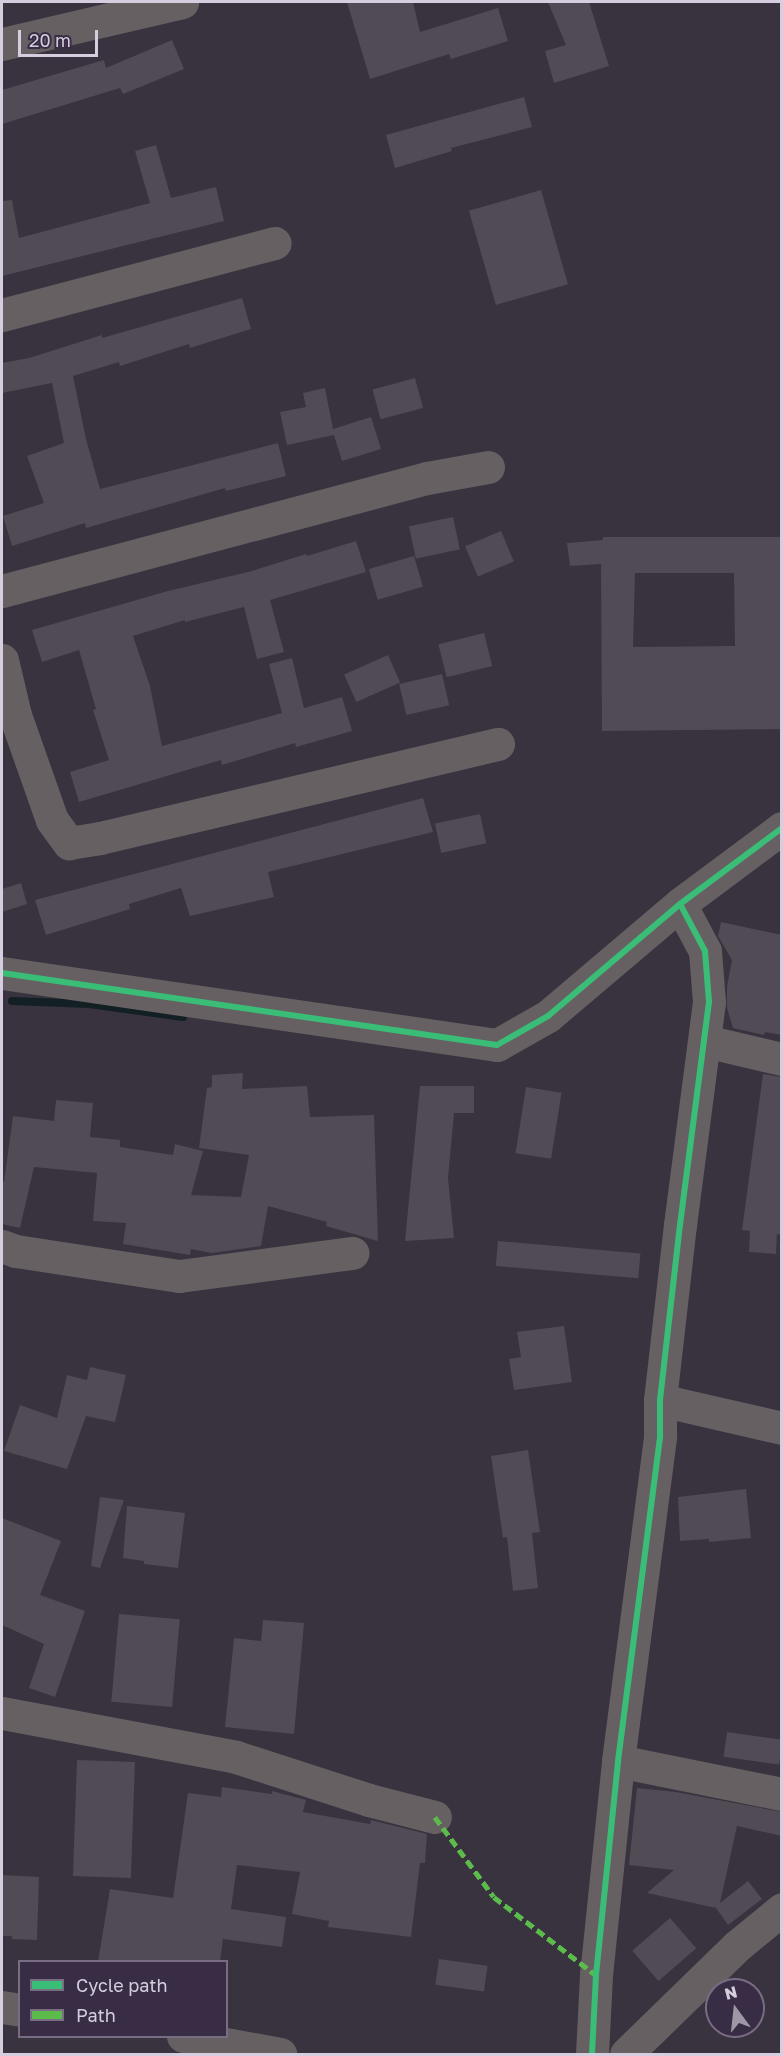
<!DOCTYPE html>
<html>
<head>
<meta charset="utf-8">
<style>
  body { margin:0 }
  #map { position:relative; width:783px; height:2056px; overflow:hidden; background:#39323f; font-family:"Golos Text",sans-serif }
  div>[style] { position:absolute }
  .stream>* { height:8px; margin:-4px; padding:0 4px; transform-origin:4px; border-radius:4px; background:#122024 }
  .building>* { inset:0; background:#514b56; transform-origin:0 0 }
  .minor>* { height:33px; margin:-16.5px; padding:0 16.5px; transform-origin:16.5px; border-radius:16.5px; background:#666063 }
  .quiet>* { height:4.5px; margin-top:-2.25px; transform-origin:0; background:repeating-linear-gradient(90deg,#5cbc4b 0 9px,transparent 0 13.5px) }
  .cycleway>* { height:6px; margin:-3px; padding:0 3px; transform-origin:3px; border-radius:3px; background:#3abd76 }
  span { translate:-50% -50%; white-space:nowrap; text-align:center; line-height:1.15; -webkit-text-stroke:4.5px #392c45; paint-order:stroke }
  .frame { position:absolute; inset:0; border:3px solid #d6cede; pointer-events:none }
  .legend { position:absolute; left:18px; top:1960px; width:210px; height:78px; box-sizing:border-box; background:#392c45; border:2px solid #786d82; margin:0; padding:8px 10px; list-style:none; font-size:18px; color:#d6cede }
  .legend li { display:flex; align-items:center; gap:12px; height:30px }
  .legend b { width:30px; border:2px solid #786d82 }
  .north { position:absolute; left:705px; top:1978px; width:60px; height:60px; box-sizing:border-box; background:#392c45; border:2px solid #786d82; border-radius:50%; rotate:345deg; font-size:16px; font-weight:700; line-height:24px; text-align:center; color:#d6cede }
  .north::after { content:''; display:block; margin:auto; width:21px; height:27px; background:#9f97a6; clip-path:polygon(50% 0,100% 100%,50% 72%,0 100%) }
  .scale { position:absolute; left:18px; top:30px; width:80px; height:27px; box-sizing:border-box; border:3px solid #d6cede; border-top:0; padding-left:8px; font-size:18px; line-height:21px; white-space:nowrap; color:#d6cede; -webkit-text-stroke:4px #392c45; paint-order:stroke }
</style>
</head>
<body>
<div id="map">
  <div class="stream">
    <div style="left:12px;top:1001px;width:77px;rotate:2.2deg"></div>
    <div style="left:89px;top:1004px;width:95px;rotate:7.9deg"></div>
  </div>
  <div class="building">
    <div style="clip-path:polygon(347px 2px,413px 2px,420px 32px,498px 8px,508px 41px,451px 59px,449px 54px,370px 79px)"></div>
    <div style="clip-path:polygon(548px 2px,589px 2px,609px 66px,554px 83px,545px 51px,566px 45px)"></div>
    <div style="clip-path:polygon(172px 40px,184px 69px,123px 94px,120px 88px,2px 124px,2px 90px,104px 60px,106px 68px)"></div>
    <div style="clip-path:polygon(524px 97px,532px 127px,451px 148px,452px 151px,395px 168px,386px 135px)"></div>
    <div style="clip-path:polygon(156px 145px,171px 198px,216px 187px,224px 221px,2px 276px,2px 201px,12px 200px,19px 238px,150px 203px,135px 151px)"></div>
    <div style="left:541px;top:190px;width:98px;height:75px;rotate:74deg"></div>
    <div style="clip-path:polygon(242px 298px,251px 329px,190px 348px,189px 344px,120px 366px,119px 362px,73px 376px,86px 439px,100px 489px,278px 443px,286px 476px,226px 491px,225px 488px,86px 528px,85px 523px,12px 546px,3px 516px,44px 503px,27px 456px,64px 443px,52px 383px,2px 393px,2px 363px,29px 358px,102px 335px,102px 338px)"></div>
    <div style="left:415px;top:378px;width:31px;height:44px;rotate:75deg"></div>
    <div style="clip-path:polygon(325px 388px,333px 429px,371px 417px,381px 449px,342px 461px,333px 432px,334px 435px,287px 445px,280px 412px,306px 407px,303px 393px)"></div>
    <div style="left:453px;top:517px;width:33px;height:45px;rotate:78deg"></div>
    <div style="left:501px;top:531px;width:33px;height:39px;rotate:67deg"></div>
    <div style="clip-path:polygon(evenodd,603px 537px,782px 537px,782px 729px,602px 731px,601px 564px,570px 566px,567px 543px,603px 540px,603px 537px,635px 573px,734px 573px,735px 646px,633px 647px,635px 573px)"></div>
    <div style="clip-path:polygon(356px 541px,366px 572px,270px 600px,284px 652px,257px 659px,244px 607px,185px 622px,185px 620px,133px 636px,150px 686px,162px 746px,282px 713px,269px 664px,292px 658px,304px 708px,342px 697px,352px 731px,296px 747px,295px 743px,222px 765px,221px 760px,79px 802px,70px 772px,109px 760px,93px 710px,96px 709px,79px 650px,42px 662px,32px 630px,168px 591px,252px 571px,306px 554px,307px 556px)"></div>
    <div style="left:414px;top:556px;width:32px;height:47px;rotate:74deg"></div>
    <div style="left:484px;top:633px;width:34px;height:47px;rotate:76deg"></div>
    <div style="left:388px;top:655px;width:30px;height:48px;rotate:66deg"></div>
    <div style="left:442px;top:674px;width:32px;height:44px;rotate:77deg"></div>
    <div style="clip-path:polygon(423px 798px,433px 832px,268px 872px,274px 897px,190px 916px,181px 888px,129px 904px,130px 909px,46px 935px,35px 900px)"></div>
    <div style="left:480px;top:814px;width:30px;height:46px;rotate:78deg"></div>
    <div style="clip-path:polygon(21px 883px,27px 904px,2px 912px,2px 889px)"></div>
    <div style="clip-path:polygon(721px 922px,782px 935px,782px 1035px,765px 1032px,764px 1035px,733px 1028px,727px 1008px,727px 987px,732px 960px,718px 936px)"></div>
    <div style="clip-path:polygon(243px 1073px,242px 1089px,307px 1086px,310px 1117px,374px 1115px,378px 1241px,326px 1226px,327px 1222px,268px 1206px,261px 1246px,212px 1253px,191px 1249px,190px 1255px,123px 1244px,126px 1223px,93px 1221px,97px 1173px,34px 1167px,20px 1228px,2px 1224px,2px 1181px,4px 1182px,13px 1116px,54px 1121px,56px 1100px,93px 1103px,90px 1137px,120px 1140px,120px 1147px,173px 1155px,175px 1144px,203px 1151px,191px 1195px,241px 1197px,249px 1155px,199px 1148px,207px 1088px,212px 1087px,212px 1075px)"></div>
    <div style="clip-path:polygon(763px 1074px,782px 1077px,782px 1235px,777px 1234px,776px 1254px,749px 1252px,750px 1231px,742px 1230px)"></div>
    <div style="clip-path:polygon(420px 1086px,474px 1086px,474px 1113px,454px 1113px,448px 1178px,454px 1238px,405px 1241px)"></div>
    <div style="left:526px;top:1087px;width:36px;height:67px;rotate:9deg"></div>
    <div style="left:498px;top:1241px;width:143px;height:25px;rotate:5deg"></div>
    <div style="clip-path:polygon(564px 1326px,572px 1382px,514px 1390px,509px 1359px,521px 1357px,517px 1332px)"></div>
    <div style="clip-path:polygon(90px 1367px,126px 1375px,115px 1422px,86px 1416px,67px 1469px,4px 1451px,20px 1405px,57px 1418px,67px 1375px,87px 1380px)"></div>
    <div style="clip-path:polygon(528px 1450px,540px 1532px,532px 1533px,538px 1588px,513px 1591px,507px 1537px,503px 1538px,491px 1456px)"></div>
    <div style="clip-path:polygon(746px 1489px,751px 1538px,709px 1542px,709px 1539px,680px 1541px,678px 1497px)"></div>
    <div style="clip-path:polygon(100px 1497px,124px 1500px,100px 1568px,91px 1566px)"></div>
    <div style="clip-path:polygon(127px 1506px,185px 1513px,178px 1568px,144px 1564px,144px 1561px,123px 1558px)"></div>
    <div style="clip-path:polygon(2px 1518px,61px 1541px,40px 1595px,85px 1611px,55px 1697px,29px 1688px,44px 1644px,2px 1625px)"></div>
    <div style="left:119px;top:1614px;width:61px;height:88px;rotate:5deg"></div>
    <div style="clip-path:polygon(263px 1620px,304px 1623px,294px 1734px,225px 1727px,234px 1638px,261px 1641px)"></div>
    <div style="left:727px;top:1732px;width:56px;height:25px;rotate:8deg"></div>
    <div style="left:77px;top:1760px;width:58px;height:116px;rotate:2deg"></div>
    <div style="clip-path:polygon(222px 1787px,272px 1794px,272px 1791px,306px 1800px,303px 1812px,370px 1824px,371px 1820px,427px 1834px,425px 1863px,420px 1863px,411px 1937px,328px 1927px,329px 1921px,292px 1914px,300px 1872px,237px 1865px,231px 1909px,286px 1917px,282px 1947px,223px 1939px,220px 1962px,98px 1962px,110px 1889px,173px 1898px,188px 1793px,221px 1797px)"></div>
    <div style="clip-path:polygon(637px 1788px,676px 1792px,782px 1812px,782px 1836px,737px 1826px,720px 1903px,748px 1881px,762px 1899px,728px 1925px,716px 1908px,647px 1893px,674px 1870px,629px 1865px)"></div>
    <div style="clip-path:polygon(2px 1875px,39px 1877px,37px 1940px,12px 1939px,12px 1936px,2px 1936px)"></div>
    <div style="left:670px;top:1918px;width:40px;height:50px;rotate:49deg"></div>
    <div style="left:439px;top:1959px;width:49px;height:26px;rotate:8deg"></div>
  </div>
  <div class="minor">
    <div style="left:2px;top:44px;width:185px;rotate:-13.1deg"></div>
    <div style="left:2px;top:315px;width:282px;rotate:-14.8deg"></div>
    <div style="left:2px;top:591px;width:440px;rotate:-14.9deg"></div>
    <div style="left:427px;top:478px;width:62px;rotate:-10.2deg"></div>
    <div style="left:2px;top:660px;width:57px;rotate:76.7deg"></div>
    <div style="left:15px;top:715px;width:111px;rotate:70.6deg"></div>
    <div style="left:52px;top:820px;width:29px;rotate:54deg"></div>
    <div style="left:69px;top:843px;width:31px;rotate:-9deg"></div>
    <div style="left:100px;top:838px;width:409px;rotate:-13.3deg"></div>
    <div style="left:2px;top:973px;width:500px;rotate:8.28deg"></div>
    <div style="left:497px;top:1045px;width:59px;rotate:-29.6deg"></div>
    <div style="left:548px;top:1016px;width:173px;rotate:-40.3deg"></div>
    <div style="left:680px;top:904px;width:127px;rotate:-36.7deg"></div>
    <div style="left:705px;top:1041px;width:79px;rotate:13.2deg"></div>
    <div style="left:2px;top:1246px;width:15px;rotate:20deg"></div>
    <div style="left:16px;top:1251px;width:165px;rotate:8.7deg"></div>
    <div style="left:179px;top:1276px;width:175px;rotate:-7.6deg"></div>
    <div style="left:660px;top:1400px;width:125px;rotate:12.9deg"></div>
    <div style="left:2px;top:1713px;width:238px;rotate:10.6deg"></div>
    <div style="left:236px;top:1757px;width:140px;rotate:17.9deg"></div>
    <div style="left:369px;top:1800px;width:68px;rotate:14.4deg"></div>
    <div style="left:618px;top:1761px;width:167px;rotate:11.4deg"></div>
    <div style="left:2px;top:2007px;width:18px;rotate:9deg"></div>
    <div style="left:183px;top:2036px;width:99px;rotate:10.5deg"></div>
    <div style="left:592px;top:2054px;width:79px;rotate:-87.1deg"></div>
    <div style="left:596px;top:1975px;width:215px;rotate:-84.1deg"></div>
    <div style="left:618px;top:1761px;width:328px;rotate:-82.6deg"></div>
    <div style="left:660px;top:1436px;width:36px;rotate:-90deg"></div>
    <div style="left:660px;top:1400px;width:176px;rotate:-83.5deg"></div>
    <div style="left:680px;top:1225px;width:225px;rotate:-82.6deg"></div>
    <div style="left:709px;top:1002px;width:51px;rotate:-94.5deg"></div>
    <div style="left:705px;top:951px;width:53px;rotate:-118deg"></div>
    <div style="left:626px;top:2054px;width:155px;rotate:-44.2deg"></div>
    <div style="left:737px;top:1946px;width:58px;rotate:-39.4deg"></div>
  </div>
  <div class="quiet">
    <div style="left:435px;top:1817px;width:99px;rotate:53.6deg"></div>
    <div style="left:494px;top:1897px;width:128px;rotate:37.4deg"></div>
  </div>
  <div class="cycleway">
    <div style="left:2px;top:973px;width:500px;rotate:8.28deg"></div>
    <div style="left:497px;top:1045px;width:59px;rotate:-29.6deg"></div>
    <div style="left:548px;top:1016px;width:173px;rotate:-40.3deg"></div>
    <div style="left:680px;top:904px;width:127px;rotate:-36.7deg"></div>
    <div style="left:592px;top:2054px;width:79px;rotate:-87.1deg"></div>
    <div style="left:596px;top:1975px;width:215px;rotate:-84.1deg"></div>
    <div style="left:618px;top:1761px;width:328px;rotate:-82.6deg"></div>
    <div style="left:660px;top:1436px;width:36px;rotate:-90deg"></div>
    <div style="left:660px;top:1400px;width:176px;rotate:-83.5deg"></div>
    <div style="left:680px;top:1225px;width:225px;rotate:-82.6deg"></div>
    <div style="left:709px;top:1002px;width:51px;rotate:-94.5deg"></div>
    <div style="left:705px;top:951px;width:53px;rotate:-118deg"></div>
  </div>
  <div class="frame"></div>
  <ul class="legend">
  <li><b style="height:8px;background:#3abd76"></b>Cycle path</li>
  <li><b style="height:8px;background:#5cbc4b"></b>Path</li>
  </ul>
  <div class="north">N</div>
  <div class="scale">20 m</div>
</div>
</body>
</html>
